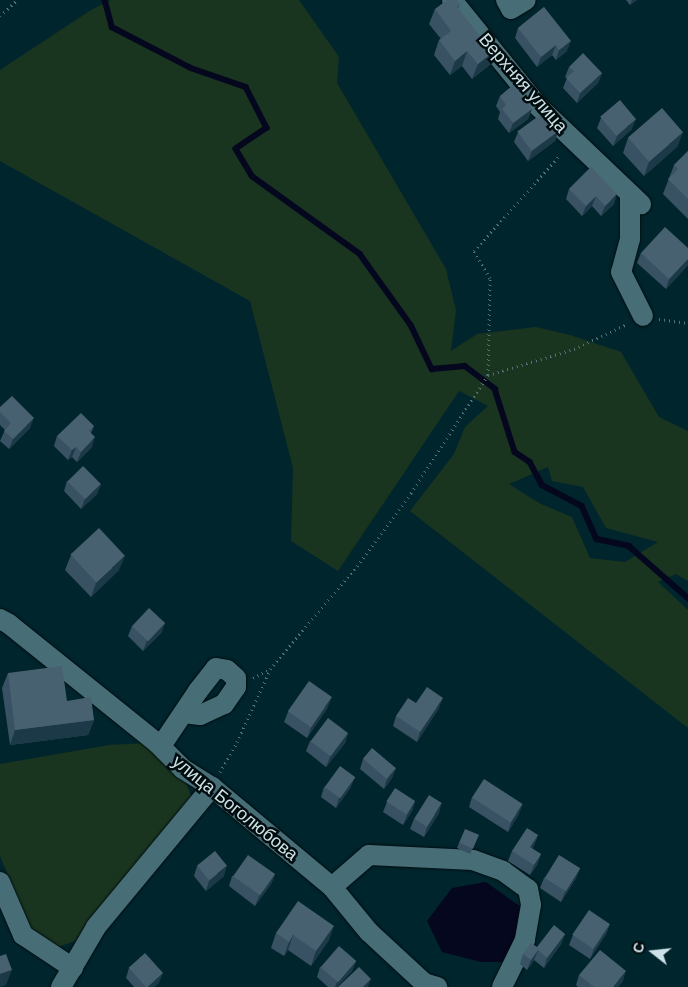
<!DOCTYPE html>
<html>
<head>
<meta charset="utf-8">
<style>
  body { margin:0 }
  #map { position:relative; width:688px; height:987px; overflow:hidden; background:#00252c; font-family:"DM Sans",sans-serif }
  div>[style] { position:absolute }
  .green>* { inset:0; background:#193520 }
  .water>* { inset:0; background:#05071e }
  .stream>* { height:5.5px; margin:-2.75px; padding:0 2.75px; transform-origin:2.75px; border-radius:2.75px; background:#05071e }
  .path>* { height:3px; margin-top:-1.5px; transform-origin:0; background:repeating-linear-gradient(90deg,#537278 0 1px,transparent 0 5px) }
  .roads { filter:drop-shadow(0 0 1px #000c10) drop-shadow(0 0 1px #000c10) }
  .minor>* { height:20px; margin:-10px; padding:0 10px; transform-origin:10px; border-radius:10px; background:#476d76 }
  .wall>* { inset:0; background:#385163 }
  .shaded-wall>* { inset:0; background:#1b3947 }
  .building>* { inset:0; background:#486171; transform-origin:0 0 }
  span { translate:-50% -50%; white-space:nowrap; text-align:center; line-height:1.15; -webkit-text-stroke:5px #010c0f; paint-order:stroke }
  .street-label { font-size:18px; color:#cde2e6 }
  .north { position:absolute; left:628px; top:927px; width:50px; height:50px; -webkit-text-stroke:4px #010c0f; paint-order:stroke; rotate:286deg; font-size:14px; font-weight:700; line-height:20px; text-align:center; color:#cde2e6 }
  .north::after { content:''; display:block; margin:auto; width:18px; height:22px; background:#cde2e6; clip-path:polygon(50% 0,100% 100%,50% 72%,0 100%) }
</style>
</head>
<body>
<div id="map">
  <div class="green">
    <div style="clip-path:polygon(evenodd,111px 0,299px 0,339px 57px,337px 83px,446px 269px,456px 310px,451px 351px,477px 334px,536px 327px,570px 335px,621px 352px,659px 417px,688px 431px,688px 581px,676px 574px,658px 582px,688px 610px,688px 728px,410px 511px,454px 454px,465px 427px,488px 406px,459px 391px,338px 571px,291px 541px,293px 468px,250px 301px,0 161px,0 70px,91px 10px,111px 0,548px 467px,552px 481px,583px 487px,606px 528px,658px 542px,625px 562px,590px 558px,572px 517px,539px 503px,509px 484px,548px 467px)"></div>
    <div style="clip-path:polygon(146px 743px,185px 781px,192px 798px,75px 941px,58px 947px,31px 931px,0 856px,0 764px,109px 745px)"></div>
  </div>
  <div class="water">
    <div style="clip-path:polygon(486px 882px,521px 907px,521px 949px,505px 962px,481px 962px,442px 952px,427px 921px,452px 888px)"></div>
  </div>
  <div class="stream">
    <div style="left:105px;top:0;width:28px;rotate:75deg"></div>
    <div style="left:112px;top:27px;width:89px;rotate:27.4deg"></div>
    <div style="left:191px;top:68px;width:58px;rotate:19.1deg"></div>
    <div style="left:246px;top:87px;width:46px;rotate:62.9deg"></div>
    <div style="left:267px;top:128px;width:37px;rotate:146deg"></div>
    <div style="left:236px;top:149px;width:31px;rotate:59deg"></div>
    <div style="left:252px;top:176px;width:133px;rotate:35.8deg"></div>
    <div style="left:360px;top:254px;width:87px;rotate:54.3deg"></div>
    <div style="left:411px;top:325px;width:49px;rotate:64.5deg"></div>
    <div style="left:432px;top:369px;width:33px;rotate:-5deg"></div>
    <div style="left:465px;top:366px;width:38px;rotate:37deg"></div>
    <div style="left:495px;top:389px;width:66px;rotate:72.4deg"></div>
    <div style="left:515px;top:452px;width:18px;rotate:34deg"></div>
    <div style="left:530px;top:462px;width:26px;rotate:62deg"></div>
    <div style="left:542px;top:485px;width:45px;rotate:27.7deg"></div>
    <div style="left:582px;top:506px;width:36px;rotate:66deg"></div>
    <div style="left:597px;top:539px;width:33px;rotate:12deg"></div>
    <div style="left:629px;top:546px;width:79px;rotate:41.4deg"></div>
  </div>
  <div class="path">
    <div style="left:0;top:16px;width:23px;rotate:-43deg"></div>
    <div style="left:659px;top:319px;width:29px;rotate:8deg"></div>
    <div style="left:488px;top:375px;width:97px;rotate:-88.8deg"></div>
    <div style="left:490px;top:278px;width:31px;rotate:-121deg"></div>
    <div style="left:474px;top:251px;width:130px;rotate:-48.1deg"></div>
    <div style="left:253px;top:678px;width:19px;rotate:-28deg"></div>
    <div style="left:270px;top:669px;width:135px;rotate:-49.8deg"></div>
    <div style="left:357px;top:566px;width:91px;rotate:-53.5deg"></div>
    <div style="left:411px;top:493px;width:141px;rotate:-56.9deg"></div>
    <div style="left:488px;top:375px;width:90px;rotate:-16.8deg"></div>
    <div style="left:574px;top:349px;width:59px;rotate:-25.3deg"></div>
    <div style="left:220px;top:772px;width:34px;rotate:-60deg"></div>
    <div style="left:237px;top:742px;width:79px;rotate:-65.4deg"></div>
  </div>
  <div class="roads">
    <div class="minor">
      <div style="left:452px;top:0;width:138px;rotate:50.9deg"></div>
      <div style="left:539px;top:107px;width:141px;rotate:43.6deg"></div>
      <div style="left:506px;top:0;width:10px;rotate:61deg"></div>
      <div style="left:511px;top:9px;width:17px;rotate:-31deg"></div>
      <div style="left:630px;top:194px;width:45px;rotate:90deg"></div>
      <div style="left:630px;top:239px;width:34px;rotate:105deg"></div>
      <div style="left:621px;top:272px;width:49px;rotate:63.4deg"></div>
      <div style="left:0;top:619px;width:10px;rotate:29deg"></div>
      <div style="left:9px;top:624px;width:190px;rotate:38.8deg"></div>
      <div style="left:157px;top:743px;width:37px;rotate:45deg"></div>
      <div style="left:183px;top:769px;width:34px;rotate:32deg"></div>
      <div style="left:212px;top:787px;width:156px;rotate:39.8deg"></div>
      <div style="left:332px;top:887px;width:58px;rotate:50.6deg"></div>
      <div style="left:369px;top:932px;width:75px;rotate:42.8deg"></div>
      <div style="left:424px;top:983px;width:14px;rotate:17deg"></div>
      <div style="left:161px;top:746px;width:66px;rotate:-56.1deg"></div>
      <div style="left:198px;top:691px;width:29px;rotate:-52deg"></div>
      <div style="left:216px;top:668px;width:11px;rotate:10deg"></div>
      <div style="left:227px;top:670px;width:12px;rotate:42deg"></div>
      <div style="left:236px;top:678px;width:9px;rotate:90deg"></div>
      <div style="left:236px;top:687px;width:21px;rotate:125deg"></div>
      <div style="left:224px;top:704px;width:26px;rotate:155deg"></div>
      <div style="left:200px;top:715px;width:16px;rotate:-173deg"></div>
      <div style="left:0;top:882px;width:58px;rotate:66.5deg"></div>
      <div style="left:23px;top:935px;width:60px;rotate:33.4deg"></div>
      <div style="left:332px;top:887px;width:49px;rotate:-40.9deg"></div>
      <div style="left:369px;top:855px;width:104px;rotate:2.8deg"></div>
      <div style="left:473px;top:860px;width:32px;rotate:20deg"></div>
      <div style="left:503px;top:871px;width:31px;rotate:36deg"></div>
      <div style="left:528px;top:889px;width:16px;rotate:79deg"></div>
      <div style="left:531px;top:905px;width:36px;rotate:100deg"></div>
      <div style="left:525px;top:940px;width:52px;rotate:116.1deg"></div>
      <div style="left:61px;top:987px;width:69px;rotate:-59.7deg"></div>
      <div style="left:96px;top:927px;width:182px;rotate:-50.4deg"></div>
    </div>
  </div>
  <div class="wall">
    <div style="clip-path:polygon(626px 0,637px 0,630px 5px)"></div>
    <div style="clip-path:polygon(460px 4px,458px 9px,492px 63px,472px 79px,462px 66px,450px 75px,434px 55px,439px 40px,441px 39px,429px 24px,435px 9px)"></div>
    <div style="clip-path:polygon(544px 7px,567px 51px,556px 60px,552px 55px,537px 67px,515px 38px,518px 28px)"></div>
    <div style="clip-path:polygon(569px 67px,602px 73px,598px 83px,577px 103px,563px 88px,567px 78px,565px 77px)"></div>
    <div style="clip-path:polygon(500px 96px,532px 109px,528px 119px,509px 133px,498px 119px,500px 112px,496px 106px)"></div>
    <div style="clip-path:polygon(601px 118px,632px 129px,613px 146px,597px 128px)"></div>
    <div style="clip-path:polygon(558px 131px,555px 141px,528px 161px,514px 142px,518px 132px)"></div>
    <div style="clip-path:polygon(628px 138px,678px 146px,644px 176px,623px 153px)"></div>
    <div style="clip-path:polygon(688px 151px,688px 219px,663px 194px,674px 165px)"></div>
    <div style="clip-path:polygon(591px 167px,614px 204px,601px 216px,592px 206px,582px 216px,566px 199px,569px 189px)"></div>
    <div style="clip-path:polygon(688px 248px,688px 265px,666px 289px,637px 263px,641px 253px)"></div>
    <div style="clip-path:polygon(0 407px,30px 428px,9px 449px,0 441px,5px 430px,0 425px)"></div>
    <div style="clip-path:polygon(94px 426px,91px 433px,92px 447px,77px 462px,72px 457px,68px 460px,54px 446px,57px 436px)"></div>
    <div style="clip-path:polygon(67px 481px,101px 484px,97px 494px,81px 509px,64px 491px)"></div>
    <div style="clip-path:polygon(71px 555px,119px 570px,91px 597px,65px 570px)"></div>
    <div style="clip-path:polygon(165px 623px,161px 633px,143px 651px,128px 636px,132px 626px)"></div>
    <div style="clip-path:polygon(8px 673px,67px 701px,94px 720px,88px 735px,10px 745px,2px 688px)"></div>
    <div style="clip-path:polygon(416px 703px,439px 708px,417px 742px,393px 726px,396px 716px)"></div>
    <div style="clip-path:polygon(328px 707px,307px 738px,284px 722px,288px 712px)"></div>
    <div style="clip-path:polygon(348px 733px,345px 743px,326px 767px,306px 751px,310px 741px)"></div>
    <div style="clip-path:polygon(363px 759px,396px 768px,392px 778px,384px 789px,360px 769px)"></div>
    <div style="clip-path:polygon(324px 787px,351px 787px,336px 808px,321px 797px)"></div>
    <div style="clip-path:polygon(472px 797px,519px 814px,508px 832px,469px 807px)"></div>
    <div style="clip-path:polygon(415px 801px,412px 811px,403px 825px,383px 812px,387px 802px)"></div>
    <div style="clip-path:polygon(439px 813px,424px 837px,410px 829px,414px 819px)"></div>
    <div style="clip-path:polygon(479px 835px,470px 854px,457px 848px,459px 843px)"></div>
    <div style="clip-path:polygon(538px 835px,534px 845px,532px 849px,541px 854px,537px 865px,530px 875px,508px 861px,512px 851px)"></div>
    <div style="clip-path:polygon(197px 866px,224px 876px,206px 891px,194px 876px)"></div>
    <div style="clip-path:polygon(580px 868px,576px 878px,561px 902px,540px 888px,544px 878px)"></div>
    <div style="clip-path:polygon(275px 874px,271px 884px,255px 906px,229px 886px,232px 876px)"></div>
    <div style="clip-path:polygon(610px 924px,606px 934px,590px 959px,569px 945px,573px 935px)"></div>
    <div style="clip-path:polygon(276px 933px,329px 940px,311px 966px,288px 950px,284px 956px,271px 948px)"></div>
    <div style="clip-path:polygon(565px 934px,561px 944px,544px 968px,534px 960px,527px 970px,520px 964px,523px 954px)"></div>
    <div style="clip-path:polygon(356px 961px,352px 971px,337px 987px,328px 987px,317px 977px,320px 967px)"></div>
    <div style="clip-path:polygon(129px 968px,159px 983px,154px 987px,134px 987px,126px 978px)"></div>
    <div style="clip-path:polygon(579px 975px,623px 981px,618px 987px,578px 987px,576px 985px)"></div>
  </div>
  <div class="shaded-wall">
    <div style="clip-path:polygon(632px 0,637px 0,630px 5px)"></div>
    <div style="clip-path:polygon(571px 41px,567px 51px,556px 60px,559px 50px)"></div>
    <div style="clip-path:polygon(556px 45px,552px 55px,537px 67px,541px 57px)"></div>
    <div style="clip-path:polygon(497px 49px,492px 63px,472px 79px,478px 64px)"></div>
    <div style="clip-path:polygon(467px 51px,462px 66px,450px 75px,455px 61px)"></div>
    <div style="clip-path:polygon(602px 73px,598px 83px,577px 103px,580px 93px)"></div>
    <div style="clip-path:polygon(532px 109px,528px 119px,509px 133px,513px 123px)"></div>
    <div style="clip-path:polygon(636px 119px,632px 129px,613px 146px,617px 136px)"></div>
    <div style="clip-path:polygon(558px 131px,555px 141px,528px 161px,532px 151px)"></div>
    <div style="clip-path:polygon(683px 132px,678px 146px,644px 176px,649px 162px)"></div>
    <div style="clip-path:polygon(617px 194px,614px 204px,601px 216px,605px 206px)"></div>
    <div style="clip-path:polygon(596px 196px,592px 206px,582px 216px,586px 206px)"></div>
    <div style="clip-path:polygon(688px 259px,688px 265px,666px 289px,669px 279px)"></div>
    <div style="clip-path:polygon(34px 418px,30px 428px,9px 449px,13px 439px)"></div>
    <div style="clip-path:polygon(95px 437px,92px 447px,77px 462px,81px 452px)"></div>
    <div style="clip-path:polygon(76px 447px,72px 457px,68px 460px,72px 450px)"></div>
    <div style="clip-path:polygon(101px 484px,97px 494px,81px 509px,85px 499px)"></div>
    <div style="clip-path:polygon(125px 556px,119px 570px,91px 597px,96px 583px)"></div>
    <div style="clip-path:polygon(165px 623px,161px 633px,143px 651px,147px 641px)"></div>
    <div style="clip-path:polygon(332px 697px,328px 707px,307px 738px,311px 728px)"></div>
    <div style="clip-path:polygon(443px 698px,439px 708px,417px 742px,420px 732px)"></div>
    <div style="clip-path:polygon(94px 720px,88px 735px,10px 745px,15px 730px)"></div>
    <div style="clip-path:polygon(348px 733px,345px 743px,326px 767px,330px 757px)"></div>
    <div style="clip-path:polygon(396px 768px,392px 778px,384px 789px,387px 779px)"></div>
    <div style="clip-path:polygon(355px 777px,351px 787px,336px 808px,339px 798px)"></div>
    <div style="clip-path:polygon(415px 801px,412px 811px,403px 825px,407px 815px)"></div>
    <div style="clip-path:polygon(442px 803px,439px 813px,424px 837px,427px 827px)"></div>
    <div style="clip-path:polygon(523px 804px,519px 814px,508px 832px,511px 822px)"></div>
    <div style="clip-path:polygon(538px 835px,534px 845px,526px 857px,530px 847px)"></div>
    <div style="clip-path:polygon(541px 854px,537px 865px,530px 875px,534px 865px)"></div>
    <div style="clip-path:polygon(227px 866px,224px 876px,206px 891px,209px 881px)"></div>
    <div style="clip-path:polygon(580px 868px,576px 878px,561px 902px,565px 892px)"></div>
    <div style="clip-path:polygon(275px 874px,271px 884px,255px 906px,259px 896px)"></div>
    <div style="clip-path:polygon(610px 924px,606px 934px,590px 959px,594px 949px)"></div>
    <div style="clip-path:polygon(334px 926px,329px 940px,311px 966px,316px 951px)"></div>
    <div style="clip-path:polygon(565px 934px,561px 944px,544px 968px,547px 958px)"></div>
    <div style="clip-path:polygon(293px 935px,288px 950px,284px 956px,289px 942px)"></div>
    <div style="clip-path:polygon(538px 950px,534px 960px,527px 970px,531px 960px)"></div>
    <div style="clip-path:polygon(356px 961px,352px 971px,337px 987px,335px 987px,337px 982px)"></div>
    <div style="clip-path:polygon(12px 970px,6px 985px,0 987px,0 974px)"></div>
    <div style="clip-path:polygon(626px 971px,623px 981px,618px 987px,613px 987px)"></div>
    <div style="clip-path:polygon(163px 973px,159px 983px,154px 987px,147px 987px)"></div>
    <div style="clip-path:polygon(371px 979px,368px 987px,363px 987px)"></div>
  </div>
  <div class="building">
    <div style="clip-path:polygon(447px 0,457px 0,460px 4px,457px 7px,484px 41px,489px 37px,497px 49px,478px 64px,467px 51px,455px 61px,439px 40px,451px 31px,435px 9px)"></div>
    <div style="clip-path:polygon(544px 7px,571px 41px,559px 50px,556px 45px,541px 57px,518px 28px)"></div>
    <div style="clip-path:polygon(583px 53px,602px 73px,580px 93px,566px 78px,574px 71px,569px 67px)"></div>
    <div style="clip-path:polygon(513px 85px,532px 109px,513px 123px,502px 109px,506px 105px,500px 96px)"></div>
    <div style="left:620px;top:100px;width:25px;height:26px;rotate:50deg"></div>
    <div style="left:662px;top:108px;width:32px;height:45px;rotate:49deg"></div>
    <div style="left:544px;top:112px;width:24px;height:33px;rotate:54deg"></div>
    <div style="clip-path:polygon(688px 151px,688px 199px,668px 179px,678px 169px,674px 165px)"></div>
    <div style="clip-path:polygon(591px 167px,617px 194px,605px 206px,596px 196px,586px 206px,569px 189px)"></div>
    <div style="clip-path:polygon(665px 227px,688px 248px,688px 259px,669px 279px,641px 253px)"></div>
    <div style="clip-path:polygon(12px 396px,34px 418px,13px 439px,4px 431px,11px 423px,0 412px,0 407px)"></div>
    <div style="clip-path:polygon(81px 413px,94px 426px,89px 431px,95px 437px,81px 452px,76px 447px,72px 450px,57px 436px)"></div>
    <div style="left:83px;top:466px;width:25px;height:22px;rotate:45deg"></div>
    <div style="left:99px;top:528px;width:38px;height:39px;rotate:47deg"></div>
    <div style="left:149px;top:608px;width:22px;height:25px;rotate:43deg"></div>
    <div style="clip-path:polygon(62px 666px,67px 701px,91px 697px,94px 720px,15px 730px,8px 673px)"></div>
    <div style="left:309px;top:681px;width:28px;height:37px;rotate:35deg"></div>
    <div style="clip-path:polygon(427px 687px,443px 698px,420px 732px,396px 716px,408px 698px,416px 703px)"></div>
    <div style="left:328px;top:718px;width:25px;height:29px;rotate:37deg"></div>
    <div style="left:372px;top:748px;width:31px;height:14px;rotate:40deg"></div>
    <div style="left:340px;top:766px;width:19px;height:26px;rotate:36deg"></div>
    <div style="left:484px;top:779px;width:46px;height:22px;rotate:33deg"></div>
    <div style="left:395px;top:788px;width:24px;height:16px;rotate:33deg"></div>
    <div style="left:429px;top:795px;width:15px;height:28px;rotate:32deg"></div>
    <div style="clip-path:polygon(527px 828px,538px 835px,530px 847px,541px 854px,534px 865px,512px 851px)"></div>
    <div style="left:465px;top:829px;width:15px;height:15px;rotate:23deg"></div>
    <div style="left:215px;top:851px;width:19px;height:23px;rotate:51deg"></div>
    <div style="left:248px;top:855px;width:33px;height:26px;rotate:35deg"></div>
    <div style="left:559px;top:855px;width:25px;height:27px;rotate:32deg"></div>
    <div style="clip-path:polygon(298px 901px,334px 926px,316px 951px,293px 935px,289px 942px,276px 933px)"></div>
    <div style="left:589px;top:910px;width:25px;height:30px;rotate:34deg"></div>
    <div style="clip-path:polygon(554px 925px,565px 934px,547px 958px,538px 950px,531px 960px,523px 954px,531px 943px,537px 947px)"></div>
    <div style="left:339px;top:946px;width:23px;height:28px;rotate:41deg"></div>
    <div style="clip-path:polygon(600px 950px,626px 971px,613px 987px,594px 987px,579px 975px)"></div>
    <div style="left:145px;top:953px;width:27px;height:22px;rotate:48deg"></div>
    <div style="clip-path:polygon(6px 954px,12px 970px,0 974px,0 956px)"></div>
    <div style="clip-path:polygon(359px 967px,371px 979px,363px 987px,338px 987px)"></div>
  </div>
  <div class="street-label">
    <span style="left:523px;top:83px;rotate:49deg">Верхняя улица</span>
    <span style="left:235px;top:808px;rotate:39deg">улица Боголюбова</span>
  </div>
  <div class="north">С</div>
</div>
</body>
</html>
